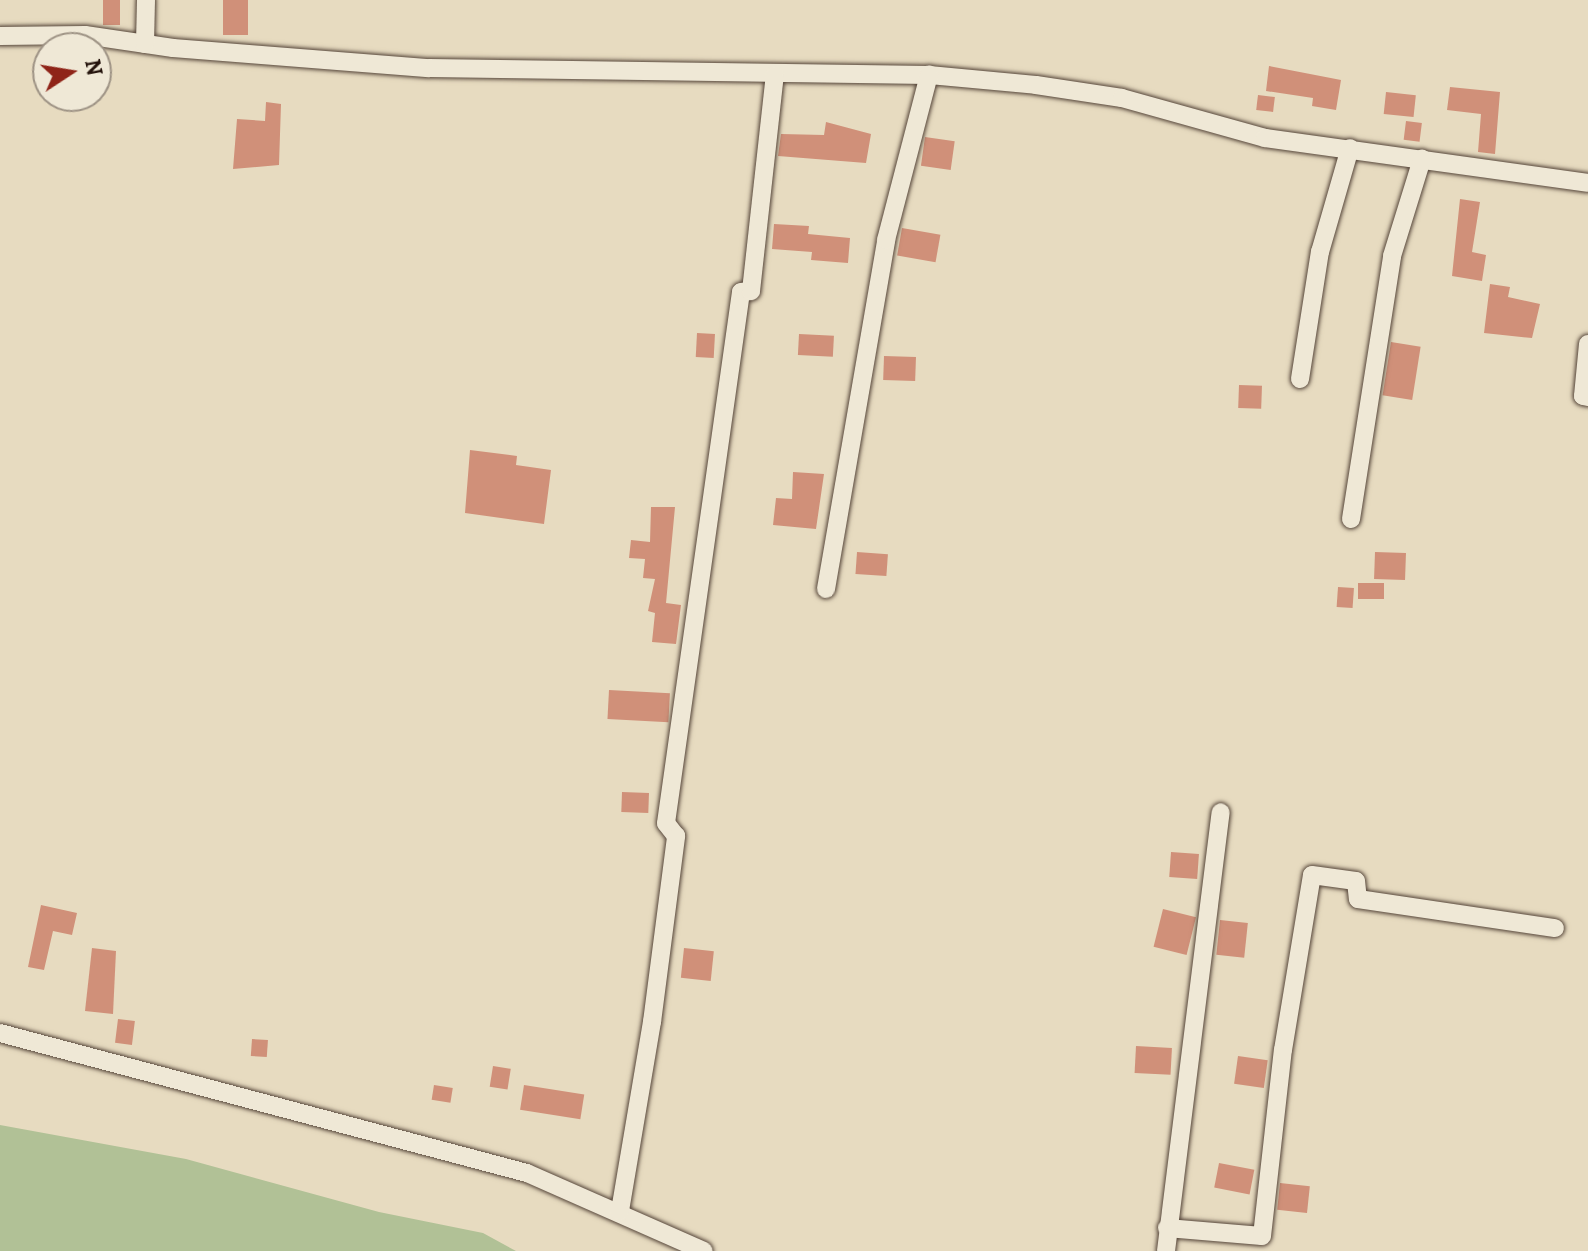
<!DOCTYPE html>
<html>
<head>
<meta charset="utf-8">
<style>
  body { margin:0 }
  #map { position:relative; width:1588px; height:1251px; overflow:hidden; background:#e7dbc0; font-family:Alegreya,serif }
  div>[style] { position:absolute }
  .green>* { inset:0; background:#b1c196 }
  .building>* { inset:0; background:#d09079; transform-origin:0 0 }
  .roads { filter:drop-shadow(0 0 2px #554539) drop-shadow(0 0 2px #554539) }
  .street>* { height:18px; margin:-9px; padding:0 9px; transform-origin:9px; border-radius:9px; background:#efe8d6 }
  span { translate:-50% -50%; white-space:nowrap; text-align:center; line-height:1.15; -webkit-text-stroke:8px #efe8d6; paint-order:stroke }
  .north { position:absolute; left:32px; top:32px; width:80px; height:80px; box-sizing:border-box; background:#efe8d6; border:2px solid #9e9385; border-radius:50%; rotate:78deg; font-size:22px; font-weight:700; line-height:32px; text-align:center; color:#24130c }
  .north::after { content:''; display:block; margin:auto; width:28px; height:36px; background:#8f2418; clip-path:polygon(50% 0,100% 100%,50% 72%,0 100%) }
</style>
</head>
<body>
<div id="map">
  <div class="green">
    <div style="clip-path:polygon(0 1125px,186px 1159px,379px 1212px,483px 1233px,516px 1251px,0 1251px)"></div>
  </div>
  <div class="building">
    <div style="left:103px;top:0;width:17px;height:25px"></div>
    <div style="left:223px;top:0;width:25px;height:35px"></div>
    <div style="clip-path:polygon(1269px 66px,1341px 80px,1336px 110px,1312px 106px,1313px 98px,1266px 91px)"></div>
    <div style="clip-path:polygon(1450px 87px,1500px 92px,1495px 154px,1478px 152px,1481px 114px,1447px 110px)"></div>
    <div style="left:1386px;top:92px;width:30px;height:22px;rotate:6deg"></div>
    <div style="left:1258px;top:95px;width:17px;height:15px;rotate:7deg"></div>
    <div style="clip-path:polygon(266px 102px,281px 104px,279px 165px,233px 169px,237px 119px,265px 121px)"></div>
    <div style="left:1406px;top:121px;width:16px;height:19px;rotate:7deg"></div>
    <div style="clip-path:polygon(826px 122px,871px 134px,866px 163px,778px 156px,781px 134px,824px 135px)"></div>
    <div style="left:925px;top:137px;width:30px;height:29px;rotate:8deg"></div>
    <div style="clip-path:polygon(1460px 199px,1480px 202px,1472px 252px,1486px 255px,1482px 281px,1452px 276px)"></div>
    <div style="clip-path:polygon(774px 224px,809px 226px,808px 234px,850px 238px,848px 263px,811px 260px,812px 252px,772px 249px)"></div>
    <div style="left:902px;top:228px;width:39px;height:28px;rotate:10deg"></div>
    <div style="clip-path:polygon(1490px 284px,1510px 287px,1508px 297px,1540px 304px,1532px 338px,1484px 333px)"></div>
    <div style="left:697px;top:333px;width:18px;height:24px;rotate:3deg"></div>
    <div style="left:799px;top:334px;width:35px;height:21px;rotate:3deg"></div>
    <div style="left:1391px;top:342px;width:30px;height:54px;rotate:9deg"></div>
    <div style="left:884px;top:356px;width:32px;height:24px;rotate:2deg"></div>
    <div style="left:1239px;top:385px;width:23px;height:23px;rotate:2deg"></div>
    <div style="clip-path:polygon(470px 450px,517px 456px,516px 465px,551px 470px,544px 524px,465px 513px)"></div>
    <div style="clip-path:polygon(793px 472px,824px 474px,816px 529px,773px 525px,776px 498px,792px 499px)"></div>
    <div style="clip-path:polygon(651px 507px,675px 507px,666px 603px,681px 605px,676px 644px,652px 642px,655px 613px,648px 611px,655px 579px,643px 578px,645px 559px,629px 558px,631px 540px,650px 542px)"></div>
    <div style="left:857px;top:552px;width:31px;height:22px;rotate:4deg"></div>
    <div style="left:1375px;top:552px;width:31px;height:27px;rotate:2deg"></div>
    <div style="left:1358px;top:583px;width:26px;height:16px"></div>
    <div style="left:1338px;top:587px;width:16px;height:20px;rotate:4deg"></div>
    <div style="left:609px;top:690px;width:61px;height:29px;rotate:3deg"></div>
    <div style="left:622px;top:792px;width:27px;height:20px;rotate:2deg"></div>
    <div style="left:1171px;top:852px;width:28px;height:25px;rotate:4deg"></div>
    <div style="clip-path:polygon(41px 905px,77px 913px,72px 935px,53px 931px,44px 970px,28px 967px)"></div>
    <div style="left:1163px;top:909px;width:34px;height:39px;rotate:14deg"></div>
    <div style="left:1220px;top:920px;width:28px;height:35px;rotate:6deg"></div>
    <div style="clip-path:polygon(92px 948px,116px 951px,113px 1014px,85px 1011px)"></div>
    <div style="left:684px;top:948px;width:30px;height:30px;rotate:6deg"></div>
    <div style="left:118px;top:1019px;width:17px;height:24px;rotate:7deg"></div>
    <div style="left:252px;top:1039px;width:16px;height:17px;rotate:4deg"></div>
    <div style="left:1136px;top:1046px;width:36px;height:27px;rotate:3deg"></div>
    <div style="left:1238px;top:1056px;width:30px;height:28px;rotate:8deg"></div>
    <div style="left:493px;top:1066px;width:18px;height:21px;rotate:9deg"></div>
    <div style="left:434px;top:1085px;width:19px;height:15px;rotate:9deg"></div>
    <div style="left:524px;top:1085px;width:61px;height:25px;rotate:9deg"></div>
    <div style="left:1219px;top:1163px;width:36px;height:25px;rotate:11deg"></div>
    <div style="left:1280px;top:1183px;width:30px;height:27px;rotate:6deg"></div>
  </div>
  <div class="roads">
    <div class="street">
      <div style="left:0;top:36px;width:85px;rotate:-0.7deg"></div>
      <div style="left:85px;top:35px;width:89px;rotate:8.4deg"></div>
      <div style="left:173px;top:48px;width:257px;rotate:4.5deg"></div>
      <div style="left:429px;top:68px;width:500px;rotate:0.8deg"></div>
      <div style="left:929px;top:75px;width:107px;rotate:5.3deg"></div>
      <div style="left:1036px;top:85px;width:87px;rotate:8.6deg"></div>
      <div style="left:1122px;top:98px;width:148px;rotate:15.6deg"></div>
      <div style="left:1265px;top:138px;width:326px;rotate:7.9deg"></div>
      <div style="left:145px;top:44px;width:44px;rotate:-88.7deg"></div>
      <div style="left:1588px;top:344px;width:52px;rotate:95.5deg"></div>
      <div style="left:1583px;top:396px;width:5px;rotate:11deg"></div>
      <div style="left:1300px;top:379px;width:129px;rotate:-81.1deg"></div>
      <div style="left:1320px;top:252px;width:108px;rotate:-73.9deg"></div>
      <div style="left:1351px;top:519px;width:266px;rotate:-81.1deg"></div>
      <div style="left:1392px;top:256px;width:102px;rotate:-72.8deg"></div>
      <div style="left:826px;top:589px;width:354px;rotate:-80.2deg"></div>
      <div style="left:886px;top:240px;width:171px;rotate:-75.4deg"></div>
      <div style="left:0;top:1033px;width:545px;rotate:14.88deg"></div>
      <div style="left:527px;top:1173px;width:193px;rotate:23.8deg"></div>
      <div style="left:620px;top:1211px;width:192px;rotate:-80.4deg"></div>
      <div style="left:652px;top:1022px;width:188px;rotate:-82.6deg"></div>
      <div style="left:676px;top:836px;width:16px;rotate:-128deg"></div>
      <div style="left:666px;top:823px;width:536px;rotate:-81.96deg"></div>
      <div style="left:741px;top:292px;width:10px;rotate:-6deg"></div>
      <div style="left:751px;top:291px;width:217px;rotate:-83.7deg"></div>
      <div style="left:1167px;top:1228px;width:95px;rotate:4.8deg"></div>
      <div style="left:1262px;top:1236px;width:187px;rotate:-83.6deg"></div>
      <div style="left:1283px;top:1050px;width:177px;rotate:-80.6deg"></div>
      <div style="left:1312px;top:875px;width:44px;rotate:7.8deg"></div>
      <div style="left:1356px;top:881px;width:18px;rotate:84deg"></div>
      <div style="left:1358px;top:899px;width:199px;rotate:8.4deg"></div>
      <div style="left:1166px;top:1251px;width:442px;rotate:-82.9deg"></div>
    </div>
  </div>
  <div class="north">N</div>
</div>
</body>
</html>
